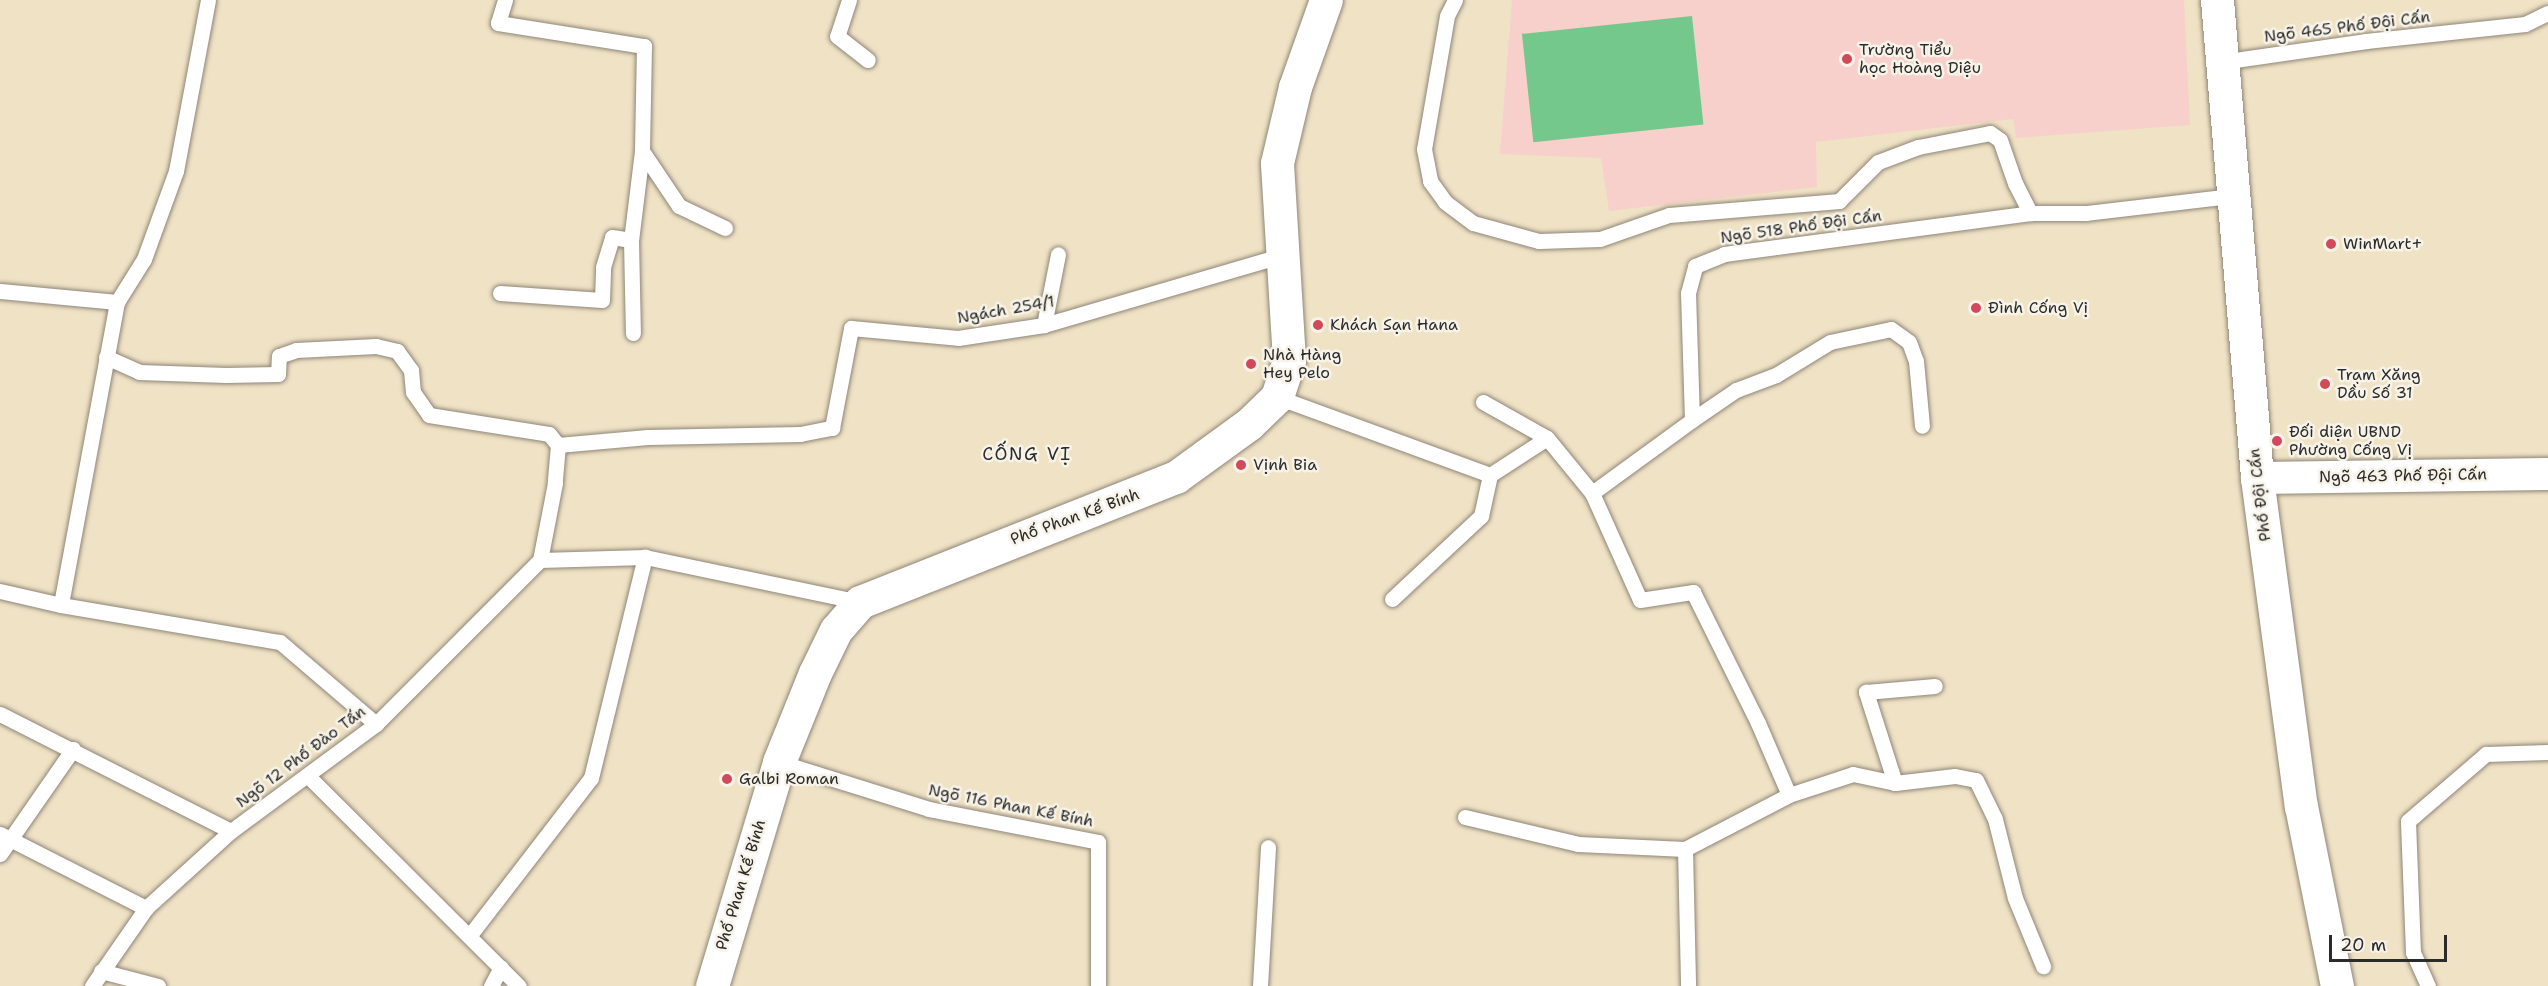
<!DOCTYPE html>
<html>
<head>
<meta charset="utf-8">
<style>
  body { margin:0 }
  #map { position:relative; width:2548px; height:986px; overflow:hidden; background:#f0e2c5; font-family:"Shantell Sans",sans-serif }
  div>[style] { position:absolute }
  .built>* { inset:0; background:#f7d0cb }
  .green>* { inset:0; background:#75c88b; transform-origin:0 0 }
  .roads { filter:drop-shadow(0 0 2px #8e8678) drop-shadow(0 0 2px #8e8678) }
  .lane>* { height:15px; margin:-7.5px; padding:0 7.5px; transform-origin:7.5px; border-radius:7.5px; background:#fff }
  .street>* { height:32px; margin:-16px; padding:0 16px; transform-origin:16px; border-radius:16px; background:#fff }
  .secondary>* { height:33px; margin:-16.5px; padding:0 16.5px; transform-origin:16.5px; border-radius:16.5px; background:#fff }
  .dots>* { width:16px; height:16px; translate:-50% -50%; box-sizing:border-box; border:3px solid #f7f3e8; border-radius:50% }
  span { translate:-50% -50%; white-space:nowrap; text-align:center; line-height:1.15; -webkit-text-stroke:5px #f7f3e8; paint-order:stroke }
  .street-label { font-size:16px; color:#2b2b2b }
  .poi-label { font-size:16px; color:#2b2b2b }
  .left { translate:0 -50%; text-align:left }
  .neighbourhood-label { font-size:18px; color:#2b2b2b; letter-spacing:1.5px }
  .scale { position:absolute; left:2329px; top:935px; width:118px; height:27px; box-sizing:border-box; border:3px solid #2b2b2b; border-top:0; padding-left:8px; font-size:18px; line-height:21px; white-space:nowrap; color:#2b2b2b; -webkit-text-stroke:4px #f7f3e8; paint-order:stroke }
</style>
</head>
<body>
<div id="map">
  <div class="built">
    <div style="clip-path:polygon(1512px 0,2184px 0,2190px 125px,2016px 138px,2013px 119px,1816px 142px,1817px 187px,1609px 211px,1601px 158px,1500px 154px)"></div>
  </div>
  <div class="green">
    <div style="left:1692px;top:16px;width:109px;height:171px;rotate:84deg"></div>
  </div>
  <div class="roads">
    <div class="lane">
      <div style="left:208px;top:0;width:174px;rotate:100.6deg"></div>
      <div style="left:176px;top:171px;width:94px;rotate:110deg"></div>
      <div style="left:144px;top:259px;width:51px;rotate:122.1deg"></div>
      <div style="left:117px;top:302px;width:308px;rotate:100.5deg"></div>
      <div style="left:61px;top:605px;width:222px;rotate:9.6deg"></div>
      <div style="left:280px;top:642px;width:126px;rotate:40.5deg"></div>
      <div style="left:505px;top:0;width:24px;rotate:107deg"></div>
      <div style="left:498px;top:23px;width:148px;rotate:9deg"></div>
      <div style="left:644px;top:46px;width:105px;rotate:91.1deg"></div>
      <div style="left:642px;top:151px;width:90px;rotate:97deg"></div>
      <div style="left:631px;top:240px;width:93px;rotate:88.8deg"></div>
      <div style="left:849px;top:0;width:38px;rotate:108deg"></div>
      <div style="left:837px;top:36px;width:39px;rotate:38deg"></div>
      <div style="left:1455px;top:0;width:18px;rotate:117deg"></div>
      <div style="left:1447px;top:16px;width:135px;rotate:99.8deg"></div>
      <div style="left:1424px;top:149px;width:33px;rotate:79deg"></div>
      <div style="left:1430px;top:181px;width:26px;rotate:54deg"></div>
      <div style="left:1445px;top:202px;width:35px;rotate:37deg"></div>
      <div style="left:1473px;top:223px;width:68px;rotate:15.3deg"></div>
      <div style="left:1539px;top:241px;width:61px;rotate:-1.9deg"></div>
      <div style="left:1600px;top:239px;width:73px;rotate:-19.2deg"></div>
      <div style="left:1669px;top:215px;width:171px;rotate:-4.7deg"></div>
      <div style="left:1839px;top:201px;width:55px;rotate:-45deg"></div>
      <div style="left:1878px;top:162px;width:43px;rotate:-20.6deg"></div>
      <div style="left:1918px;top:147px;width:73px;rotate:-11deg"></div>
      <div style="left:1990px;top:133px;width:12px;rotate:35deg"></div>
      <div style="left:2000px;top:140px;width:46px;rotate:70.8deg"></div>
      <div style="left:2015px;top:183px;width:34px;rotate:63deg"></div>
      <div style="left:2221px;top:62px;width:147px;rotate:-8.2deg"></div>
      <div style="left:2366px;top:41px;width:160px;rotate:-6.1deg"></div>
      <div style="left:2525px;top:24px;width:25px;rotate:-26deg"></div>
      <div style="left:642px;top:151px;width:66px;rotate:56.1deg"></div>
      <div style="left:679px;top:206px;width:51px;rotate:25.6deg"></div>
      <div style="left:0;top:291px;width:118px;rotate:5.4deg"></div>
      <div style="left:500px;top:293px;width:102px;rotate:3.9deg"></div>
      <div style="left:602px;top:300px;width:33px;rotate:-88deg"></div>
      <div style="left:603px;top:267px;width:31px;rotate:-73deg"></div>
      <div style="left:612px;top:237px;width:19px;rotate:9deg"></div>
      <div style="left:1044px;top:325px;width:72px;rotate:-78.8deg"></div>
      <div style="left:106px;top:357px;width:36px;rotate:24deg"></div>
      <div style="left:139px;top:372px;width:87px;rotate:2deg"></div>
      <div style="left:226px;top:375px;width:52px;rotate:-1.1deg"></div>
      <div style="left:278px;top:374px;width:18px;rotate:-87deg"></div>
      <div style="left:279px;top:356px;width:18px;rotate:-19deg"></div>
      <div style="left:296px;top:350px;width:80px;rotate:-2.9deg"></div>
      <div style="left:376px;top:346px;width:22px;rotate:13deg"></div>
      <div style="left:397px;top:351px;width:24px;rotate:54deg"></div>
      <div style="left:411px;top:370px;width:22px;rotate:85deg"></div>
      <div style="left:413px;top:392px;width:28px;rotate:55deg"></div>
      <div style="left:429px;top:415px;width:121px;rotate:9deg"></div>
      <div style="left:549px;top:434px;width:14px;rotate:51deg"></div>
      <div style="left:558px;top:445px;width:38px;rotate:95deg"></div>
      <div style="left:555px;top:483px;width:78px;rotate:101deg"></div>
      <div style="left:1277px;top:397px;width:227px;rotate:20.1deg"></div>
      <div style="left:1490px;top:475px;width:68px;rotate:-33deg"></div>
      <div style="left:1547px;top:438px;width:71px;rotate:50.7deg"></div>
      <div style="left:1592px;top:493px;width:124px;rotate:-36.1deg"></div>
      <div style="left:1692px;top:420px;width:127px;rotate:-91.8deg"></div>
      <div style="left:1688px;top:293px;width:28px;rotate:-75deg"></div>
      <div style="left:1695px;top:266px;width:31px;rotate:-22deg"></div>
      <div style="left:1724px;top:254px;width:309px;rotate:-7.6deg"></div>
      <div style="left:2030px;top:213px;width:56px"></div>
      <div style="left:2086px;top:213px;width:146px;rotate:-6.7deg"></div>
      <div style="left:1483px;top:402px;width:73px;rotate:29.4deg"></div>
      <div style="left:1692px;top:420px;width:53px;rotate:-34.3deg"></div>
      <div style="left:1736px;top:390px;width:43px;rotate:-20.6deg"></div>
      <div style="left:1776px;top:375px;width:63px;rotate:-31.4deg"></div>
      <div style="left:1830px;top:342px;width:62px;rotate:-12deg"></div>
      <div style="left:1891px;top:329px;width:22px;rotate:36deg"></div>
      <div style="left:1909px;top:342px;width:20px;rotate:70deg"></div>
      <div style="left:1916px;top:361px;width:65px;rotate:84.7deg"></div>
      <div style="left:558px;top:445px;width:90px;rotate:-5.1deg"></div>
      <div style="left:648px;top:437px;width:152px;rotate:-1.1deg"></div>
      <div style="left:800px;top:434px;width:33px;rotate:-11deg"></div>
      <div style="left:832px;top:428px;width:102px;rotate:-79.2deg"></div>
      <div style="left:851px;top:328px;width:107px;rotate:5.3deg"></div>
      <div style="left:958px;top:338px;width:87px;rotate:-8.6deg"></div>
      <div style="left:1044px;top:325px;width:250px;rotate:-16.3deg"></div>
      <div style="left:1592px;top:493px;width:117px;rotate:65.8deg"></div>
      <div style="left:1640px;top:600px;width:54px;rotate:-8.6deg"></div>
      <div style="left:1693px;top:592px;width:146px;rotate:63.6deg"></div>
      <div style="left:1758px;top:723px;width:78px;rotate:66.7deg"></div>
      <div style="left:1789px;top:795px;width:117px;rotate:152.6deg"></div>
      <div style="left:1685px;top:849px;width:137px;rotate:88.7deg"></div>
      <div style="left:540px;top:560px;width:105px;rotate:-1.6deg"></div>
      <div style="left:645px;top:557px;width:220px;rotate:11.8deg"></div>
      <div style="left:0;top:591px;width:63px;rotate:12.9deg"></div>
      <div style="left:1392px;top:599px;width:122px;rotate:-43deg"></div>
      <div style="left:1481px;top:516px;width:42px;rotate:-77.6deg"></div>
      <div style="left:0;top:714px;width:259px;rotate:26.9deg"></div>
      <div style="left:779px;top:762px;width:157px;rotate:17.4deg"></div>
      <div style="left:929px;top:809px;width:172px;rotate:11deg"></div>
      <div style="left:1098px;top:842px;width:144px;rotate:90deg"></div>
      <div style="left:309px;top:777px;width:296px;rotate:44.9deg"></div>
      <div style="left:1895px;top:783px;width:60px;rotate:-6.7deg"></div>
      <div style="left:1955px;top:776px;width:21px;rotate:11deg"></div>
      <div style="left:1976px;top:780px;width:43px;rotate:64deg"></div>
      <div style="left:1995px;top:819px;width:81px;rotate:75.8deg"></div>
      <div style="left:2015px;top:898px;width:74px;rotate:67.6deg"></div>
      <div style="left:1789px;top:795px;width:67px;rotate:-18.2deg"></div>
      <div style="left:1853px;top:774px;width:43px;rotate:12.1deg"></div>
      <div style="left:1895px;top:783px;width:96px;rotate:-107.7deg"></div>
      <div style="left:1866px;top:692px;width:69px;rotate:-5deg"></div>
      <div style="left:1465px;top:817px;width:116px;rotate:13.4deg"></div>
      <div style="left:1578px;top:844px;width:107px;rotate:2.7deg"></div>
      <div style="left:0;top:834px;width:164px;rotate:26.9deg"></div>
      <div style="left:0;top:854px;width:128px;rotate:-55.2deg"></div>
      <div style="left:470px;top:935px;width:198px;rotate:-52.4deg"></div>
      <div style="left:591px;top:778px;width:228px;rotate:-76.3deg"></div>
      <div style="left:101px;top:971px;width:59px;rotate:14.7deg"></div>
      <div style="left:92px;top:986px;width:95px;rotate:-55.3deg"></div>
      <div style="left:146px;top:908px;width:115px;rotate:-42.2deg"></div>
      <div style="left:231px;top:831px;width:180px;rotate:-36.4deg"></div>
      <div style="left:376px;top:724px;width:232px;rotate:-45deg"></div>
      <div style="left:491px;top:986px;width:21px;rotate:-62deg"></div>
      <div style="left:1260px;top:986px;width:139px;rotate:-86.7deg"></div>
      <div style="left:2428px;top:986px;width:37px;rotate:-114deg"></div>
      <div style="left:2413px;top:952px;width:131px;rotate:-92.2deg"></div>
      <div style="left:2408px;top:821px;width:103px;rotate:-40.7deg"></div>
      <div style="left:2486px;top:754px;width:62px;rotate:-1.8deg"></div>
    </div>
    <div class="street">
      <div style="left:2257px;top:478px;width:291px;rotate:-0.8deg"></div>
    </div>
    <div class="secondary">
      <div style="left:2217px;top:0;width:480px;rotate:85.2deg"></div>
      <div style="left:2257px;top:478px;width:331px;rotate:82.4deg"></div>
      <div style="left:2301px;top:806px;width:184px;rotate:78.7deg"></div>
      <div style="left:712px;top:986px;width:234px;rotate:-73.3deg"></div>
      <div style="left:779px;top:762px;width:96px;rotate:-68deg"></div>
      <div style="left:815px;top:673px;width:48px;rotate:-64deg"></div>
      <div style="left:836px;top:630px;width:37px;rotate:-49deg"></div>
      <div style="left:860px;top:602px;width:340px;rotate:-21.6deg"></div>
      <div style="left:1176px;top:477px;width:90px;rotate:-36deg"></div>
      <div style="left:1249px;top:424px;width:39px;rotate:-44deg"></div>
      <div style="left:1277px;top:397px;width:39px;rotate:-72deg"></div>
      <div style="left:1289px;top:360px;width:197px;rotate:-93.5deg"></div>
      <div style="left:1277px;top:163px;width:78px;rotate:-76.7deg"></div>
      <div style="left:1295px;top:87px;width:92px;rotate:-70.4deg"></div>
    </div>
  </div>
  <div class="dots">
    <div style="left:1847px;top:59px;background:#d1495b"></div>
    <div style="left:2331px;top:244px;background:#d1495b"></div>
    <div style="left:1976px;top:308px;background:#d1495b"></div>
    <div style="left:1318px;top:325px;background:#d1495b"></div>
    <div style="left:1251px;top:364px;background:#d1495b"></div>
    <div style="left:2325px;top:384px;background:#d1495b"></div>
    <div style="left:2277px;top:441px;background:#d1495b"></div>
    <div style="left:1241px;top:465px;background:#d1495b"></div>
    <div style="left:727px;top:779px;background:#d1495b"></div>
  </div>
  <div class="street-label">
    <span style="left:2347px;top:27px;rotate:-7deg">Ngõ 465 Phố Đội Cấn</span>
    <span style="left:1801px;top:227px;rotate:-8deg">Ngõ 518 Phố Đội Cấn</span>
    <span style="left:1006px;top:310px;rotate:-10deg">Ngách 254/1</span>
    <span style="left:2403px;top:476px;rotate:-1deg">Ngõ 463 Phố Đội Cấn</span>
    <span style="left:2260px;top:495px;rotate:-97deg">Phố Đội Cấn</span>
    <span style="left:1075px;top:517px;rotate:-20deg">Phố Phan Kế Bính</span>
    <span style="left:301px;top:757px;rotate:-37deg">Ngõ 12 Phố Đào Tấn</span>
    <span style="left:1011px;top:806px;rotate:11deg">Ngõ 116 Phan Kế Bính</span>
    <span style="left:741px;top:885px;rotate:-73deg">Phố Phan Kế Bính</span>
  </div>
  <div class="poi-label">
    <span class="left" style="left:1859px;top:59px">Trường Tiểu<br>học Hoàng Diệu</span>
    <span class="left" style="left:2343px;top:244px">WinMart+</span>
    <span class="left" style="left:1988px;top:308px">Đình Cống Vị</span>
    <span class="left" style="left:1330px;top:325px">Khách Sạn Hana</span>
    <span class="left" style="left:1263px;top:364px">Nhà Hàng<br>Hey Pelo</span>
    <span class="left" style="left:2337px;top:384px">Trạm Xăng<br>Dầu Số 31</span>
    <span class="left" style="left:2289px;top:441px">Đối diện UBND<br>Phường Cống Vị</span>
    <span class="left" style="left:1253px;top:465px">Vịnh Bia</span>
    <span class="left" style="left:739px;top:779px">Galbi Roman</span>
  </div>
  <div class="neighbourhood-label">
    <span style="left:1027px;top:454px">CỐNG VỊ</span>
  </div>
  <div class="scale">20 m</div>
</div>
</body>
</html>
